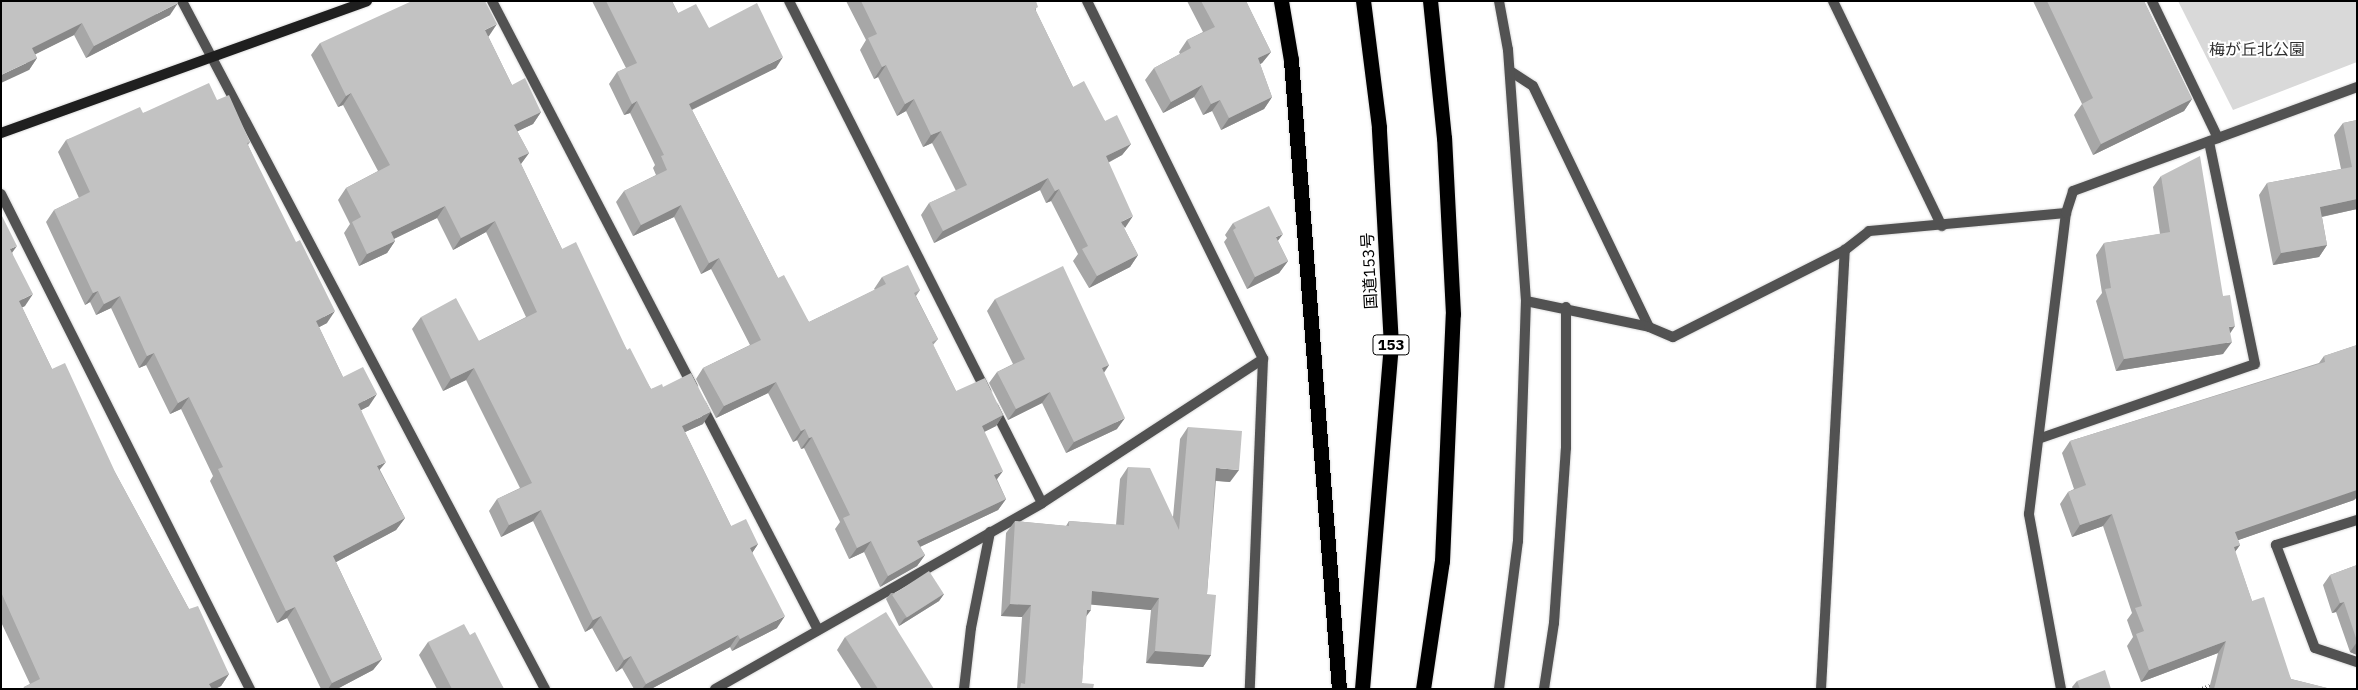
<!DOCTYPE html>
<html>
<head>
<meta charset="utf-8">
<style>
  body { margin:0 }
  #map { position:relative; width:2358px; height:690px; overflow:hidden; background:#fff; font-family:"IBM Plex Sans","Noto Sans JP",sans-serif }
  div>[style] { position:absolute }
  .green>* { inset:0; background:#d9d9d9 }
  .path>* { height:3px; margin-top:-1.5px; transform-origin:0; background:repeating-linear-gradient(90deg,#747474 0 1px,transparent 0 3.5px) }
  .roads { filter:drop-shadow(0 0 1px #dbdbdb) drop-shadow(0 0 1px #dbdbdb) }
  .street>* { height:10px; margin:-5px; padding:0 5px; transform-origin:5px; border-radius:5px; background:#525252 }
  .secondary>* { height:10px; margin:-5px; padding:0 5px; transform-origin:5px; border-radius:5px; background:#1f1f1f }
  .highway>* { height:15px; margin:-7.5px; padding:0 7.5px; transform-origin:7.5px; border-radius:7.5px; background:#000 }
  .wall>* { inset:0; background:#a7a7a7 }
  .shaded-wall>* { inset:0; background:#888 }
  .building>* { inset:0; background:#c2c2c2; transform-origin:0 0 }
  span { translate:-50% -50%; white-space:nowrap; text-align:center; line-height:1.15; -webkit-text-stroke:4px #fff; paint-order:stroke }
  .shield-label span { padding:1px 4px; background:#fff; border:1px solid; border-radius:4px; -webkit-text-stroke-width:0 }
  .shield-label { font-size:15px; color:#000; font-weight:700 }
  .park-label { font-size:16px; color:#303030 }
  .street-label { font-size:16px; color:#000 }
  .frame { position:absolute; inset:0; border:2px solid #000; pointer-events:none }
</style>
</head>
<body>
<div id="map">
  <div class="green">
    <div style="clip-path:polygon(2178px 1px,2357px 1px,2357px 62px,2233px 110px)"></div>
  </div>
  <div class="path">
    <div style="left:2199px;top:689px;width:15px;rotate:-20deg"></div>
  </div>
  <div class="roads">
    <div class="street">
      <div style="left:182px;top:1px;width:778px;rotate:62.18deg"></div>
      <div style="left:492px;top:1px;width:434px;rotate:62.5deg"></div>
      <div style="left:789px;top:1px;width:437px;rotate:63.2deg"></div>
      <div style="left:1087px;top:1px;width:399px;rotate:63.8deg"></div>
      <div style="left:1263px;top:359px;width:330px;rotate:92.3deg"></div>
      <div style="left:1833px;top:1px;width:250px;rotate:64.2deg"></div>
      <div style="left:2152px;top:1px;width:152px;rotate:64.3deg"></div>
      <div style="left:1510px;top:71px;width:27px;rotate:33deg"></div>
      <div style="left:1533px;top:86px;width:267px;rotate:64.3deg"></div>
      <div style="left:1px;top:194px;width:554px;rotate:63.3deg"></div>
      <div style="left:1526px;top:301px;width:126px;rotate:11.9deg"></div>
      <div style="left:1649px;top:327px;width:26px;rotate:23deg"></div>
      <div style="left:1673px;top:337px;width:193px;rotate:-26.8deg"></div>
      <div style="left:1845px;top:250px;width:31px;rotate:-38deg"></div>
      <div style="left:1869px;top:231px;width:198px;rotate:-5.2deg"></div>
      <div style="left:702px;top:406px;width:252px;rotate:62.6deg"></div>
      <div style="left:994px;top:408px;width:106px;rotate:63.2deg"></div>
      <div style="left:2041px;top:438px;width:226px;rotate:-19.1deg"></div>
      <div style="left:2255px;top:364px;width:227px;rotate:-101.7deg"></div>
      <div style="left:2357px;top:520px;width:85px;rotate:162.8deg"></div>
      <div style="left:2276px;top:545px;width:110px;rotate:69.3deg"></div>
      <div style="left:2315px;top:648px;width:44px;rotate:18.4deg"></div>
      <div style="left:715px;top:689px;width:376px;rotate:-29.6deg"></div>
      <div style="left:1042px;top:503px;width:264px;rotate:-33.1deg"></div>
      <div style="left:964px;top:689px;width:61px;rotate:-83.5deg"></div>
      <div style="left:971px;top:628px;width:98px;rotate:-78.8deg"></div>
      <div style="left:1499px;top:689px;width:149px;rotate:-82.7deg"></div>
      <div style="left:1518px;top:541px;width:240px;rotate:-88.1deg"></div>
      <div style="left:1526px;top:301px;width:252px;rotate:-94.1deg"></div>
      <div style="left:1508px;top:50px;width:50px;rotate:-100.4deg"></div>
      <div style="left:1544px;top:689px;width:67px;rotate:-81.4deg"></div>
      <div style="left:1554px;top:623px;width:175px;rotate:-86.1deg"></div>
      <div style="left:1566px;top:448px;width:141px;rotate:-90deg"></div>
      <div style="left:1821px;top:689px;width:440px;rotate:-86.9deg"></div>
      <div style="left:2061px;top:689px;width:178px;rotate:-100.4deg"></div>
      <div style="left:2029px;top:514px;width:303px;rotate:-83deg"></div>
      <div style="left:2066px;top:213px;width:23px;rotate:-72deg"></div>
      <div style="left:2073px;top:191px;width:302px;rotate:-20.1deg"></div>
    </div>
    <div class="secondary">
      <div style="left:1px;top:133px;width:389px;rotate:-19.8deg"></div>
    </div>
    <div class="highway">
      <div style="left:1281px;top:1px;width:60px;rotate:80.4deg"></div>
      <div style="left:1291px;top:60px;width:631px;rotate:85.64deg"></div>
      <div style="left:1362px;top:689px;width:345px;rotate:-85.2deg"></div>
      <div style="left:1391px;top:345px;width:218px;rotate:-93.2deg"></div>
      <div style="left:1379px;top:127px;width:127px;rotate:-97.2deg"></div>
      <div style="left:1423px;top:689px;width:129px;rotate:-81.6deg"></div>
      <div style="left:1442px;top:561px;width:247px;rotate:-87.5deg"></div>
      <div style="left:1453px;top:314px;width:176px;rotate:-92.9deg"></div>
      <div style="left:1444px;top:138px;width:138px;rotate:-95.8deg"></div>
    </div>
  </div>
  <div class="wall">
    <div style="clip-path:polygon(1px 1px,170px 15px,86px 58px,74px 35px,35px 54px,37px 58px,29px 70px)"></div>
    <div style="clip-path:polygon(592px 1px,672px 1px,678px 13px,709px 28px,776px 68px,692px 110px,778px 278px,809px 322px,875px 290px,874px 289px,882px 277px,920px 290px,916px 296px,938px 339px,933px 345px,956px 391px,1003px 415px,996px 426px,984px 432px,997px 479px,1006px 499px,998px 510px,920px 547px,925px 555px,917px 566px,880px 587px,864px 552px,849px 559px,835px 529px,840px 522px,804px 448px,801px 449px,797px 440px,793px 442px,768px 393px,716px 418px,696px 379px,703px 368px,750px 345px,711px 269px,701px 274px,674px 217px,633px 236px,616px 202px,624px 191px,656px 175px,653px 168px,655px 165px,630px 113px,624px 115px,609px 84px,617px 72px,626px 68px)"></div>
    <div style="clip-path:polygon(846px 1px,1036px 1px,1036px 11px,1073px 87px,1105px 121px,1131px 144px,1122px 155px,1108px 163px,1124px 228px,1138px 255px,1130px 267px,1089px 288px,1073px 261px,1078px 254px,1051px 201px,1046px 203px,1040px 190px,934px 243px,921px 215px,929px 203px,956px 191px,932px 143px,923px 147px,906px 111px,897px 116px,878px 77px,874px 79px,860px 50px,866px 40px)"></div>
    <div style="clip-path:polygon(1187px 1px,1246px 1px,1271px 52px,1262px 63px,1260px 64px,1272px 97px,1264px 109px,1221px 130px,1212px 111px,1203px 115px,1194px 97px,1163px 113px,1145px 80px,1154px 68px,1180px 54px,1179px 52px,1187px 40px,1203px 32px)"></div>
    <div style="clip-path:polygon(2033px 1px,2144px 1px,2192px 99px,2184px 111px,2093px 155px,2074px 115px,2082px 104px)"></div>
    <div style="clip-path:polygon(488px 36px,512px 85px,541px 112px,533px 124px,517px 131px,529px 153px,521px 164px,562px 249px,627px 350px,651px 389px,663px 387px,703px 424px,685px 432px,731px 526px,758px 544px,752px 553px,777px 628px,732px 651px,730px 647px,651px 689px,634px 689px,622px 668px,616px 672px,592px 628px,585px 632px,533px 521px,501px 537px,489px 511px,497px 499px,520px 488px,466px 380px,443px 391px,412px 329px,421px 317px,479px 341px,526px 317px,486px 232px,453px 250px,437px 218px,394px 239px,395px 241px,387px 253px,359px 266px,344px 233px,350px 224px,338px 200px,346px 188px,378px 171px,343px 105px,338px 107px,311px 55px,320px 43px,489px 36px)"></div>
    <div style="clip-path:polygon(217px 100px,250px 142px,248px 145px,327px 323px,319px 327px,343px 377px,369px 406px,361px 410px,380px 470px,405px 518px,396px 530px,336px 562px,382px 659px,373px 670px,337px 689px,321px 689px,287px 618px,277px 623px,210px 481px,213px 476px,181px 409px,170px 414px,146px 365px,139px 368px,111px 308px,96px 315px,90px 302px,85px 305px,46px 222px,54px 210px,79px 198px,58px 152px,66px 140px,143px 113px)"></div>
    <div style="clip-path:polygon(2357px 120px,2357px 209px,2322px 217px,2327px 245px,2319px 257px,2273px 265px,2259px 195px,2267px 183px,2341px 169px,2334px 135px,2343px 123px)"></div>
    <div style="clip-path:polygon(2161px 176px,2223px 296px,2230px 333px,2223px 354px,2116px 371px,2096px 301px,2102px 293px,2096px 255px,2104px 243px,2160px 234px,2153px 187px)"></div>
    <div style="clip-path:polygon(1px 214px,12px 252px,25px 306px,22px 307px,52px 369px,116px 474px,189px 609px,229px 674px,221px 686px,215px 689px,23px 689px,24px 687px,30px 684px,1px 622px)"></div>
    <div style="clip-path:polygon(1233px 223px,1278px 241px,1288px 261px,1279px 273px,1247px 289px,1224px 242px,1227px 238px,1225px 235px)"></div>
    <div style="clip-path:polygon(995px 299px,1109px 365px,1104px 373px,1117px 429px,1066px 453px,1042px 403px,1008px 420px,989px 383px,997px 372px,1013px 364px,987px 311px)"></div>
    <div style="clip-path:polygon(2357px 345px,2357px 497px,2354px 500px,2238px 540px,2240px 545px,2235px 552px,2252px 601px,2291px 679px,2331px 689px,2209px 689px,2218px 653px,2141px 682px,2127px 646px,2133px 637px,2127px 620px,2132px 613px,2103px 526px,2072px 537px,2060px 504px,2068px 492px,2074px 489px,2062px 453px,2070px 441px,2319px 363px,2324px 356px)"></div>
    <div style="clip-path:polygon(1188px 427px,1230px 482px,1216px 481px,1207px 594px,1211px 655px,1203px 667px,1146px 663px,1151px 610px,1091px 604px,1086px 616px,1082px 683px,1093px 689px,1017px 689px,1022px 617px,1001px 616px,1006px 533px,1015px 521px,1066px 526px,1069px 521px,1116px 525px,1120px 479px,1128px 467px,1173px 517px,1180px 439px)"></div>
    <div style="clip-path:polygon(2357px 565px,2357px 655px,2350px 652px,2336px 612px,2332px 613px,2323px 585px,2330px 575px)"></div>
    <div style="clip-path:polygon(891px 593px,944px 594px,939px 601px,899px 626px,886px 599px)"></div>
    <div style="clip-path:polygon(470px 635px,504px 689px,437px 689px,419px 655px,428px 642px)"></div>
    <div style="clip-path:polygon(845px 637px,934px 689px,862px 689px,837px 650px)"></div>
    <div style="clip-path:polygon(2077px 681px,2111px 689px,2073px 689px,2072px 687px)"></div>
  </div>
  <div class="shaded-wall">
    <div style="clip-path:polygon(178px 3px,170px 15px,86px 58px,94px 46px)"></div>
    <div style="clip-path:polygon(82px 23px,74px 35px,24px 60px,32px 48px)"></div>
    <div style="clip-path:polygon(497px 24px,489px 36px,477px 42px,485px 30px)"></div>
    <div style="clip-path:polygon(1271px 52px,1262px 63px,1250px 69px,1258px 58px)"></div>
    <div style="clip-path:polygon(783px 57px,776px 68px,681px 115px,689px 104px)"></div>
    <div style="clip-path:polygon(37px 58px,29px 70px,1px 83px,1px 75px)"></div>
    <div style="clip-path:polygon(886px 65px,878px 77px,874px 79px,882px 67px)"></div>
    <div style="clip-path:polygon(1202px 85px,1194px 97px,1163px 113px,1171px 102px)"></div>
    <div style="clip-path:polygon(351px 93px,343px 105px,338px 107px,346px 96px)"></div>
    <div style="clip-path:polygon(1272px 97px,1264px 109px,1221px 130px,1229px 118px)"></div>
    <div style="clip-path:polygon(914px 99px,906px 111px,897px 116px,905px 104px)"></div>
    <div style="clip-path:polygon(2192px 99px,2184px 111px,2093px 155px,2101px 144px)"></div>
    <div style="clip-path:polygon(1220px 100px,1212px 111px,1203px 115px,1211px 104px)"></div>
    <div style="clip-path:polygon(637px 101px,630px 113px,624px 115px,632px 104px)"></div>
    <div style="clip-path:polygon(541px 112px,533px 124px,506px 137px,514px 125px)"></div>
    <div style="clip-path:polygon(941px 131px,932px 143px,923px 147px,931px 135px)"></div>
    <div style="clip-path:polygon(1131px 144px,1122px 155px,1097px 168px,1106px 156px)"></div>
    <div style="clip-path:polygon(529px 153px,520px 165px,518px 158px)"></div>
    <div style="clip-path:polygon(1048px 178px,1040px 190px,934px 243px,943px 231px)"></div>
    <div style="clip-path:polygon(1059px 189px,1051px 201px,1046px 203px,1055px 191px)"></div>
    <div style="clip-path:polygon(2357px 199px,2357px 209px,2311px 219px,2320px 207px)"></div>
    <div style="clip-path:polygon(681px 205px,674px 217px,633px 236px,641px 225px)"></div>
    <div style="clip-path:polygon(445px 206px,437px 218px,383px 244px,391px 232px)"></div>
    <div style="clip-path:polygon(1133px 216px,1125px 228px,1121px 222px)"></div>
    <div style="clip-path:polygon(495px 221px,486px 232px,453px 250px,461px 238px)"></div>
    <div style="clip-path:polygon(1283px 234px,1274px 246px,1276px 237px)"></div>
    <div style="clip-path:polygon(395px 241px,387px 253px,359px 266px,367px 254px)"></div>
    <div style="clip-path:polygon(2327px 245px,2319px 257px,2273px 265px,2281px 253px)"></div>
    <div style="clip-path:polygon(17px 246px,9px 257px,10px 249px)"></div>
    <div style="clip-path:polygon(1138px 255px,1130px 267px,1089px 288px,1097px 276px)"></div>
    <div style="clip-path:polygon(719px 258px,711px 269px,701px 274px,709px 263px)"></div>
    <div style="clip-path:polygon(1288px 261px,1279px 273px,1247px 289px,1255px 277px)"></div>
    <div style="clip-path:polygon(98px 291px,90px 302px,85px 305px,93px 293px)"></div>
    <div style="clip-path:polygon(33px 294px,25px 306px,11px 313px,19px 301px)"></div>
    <div style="clip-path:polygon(120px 296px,111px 308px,96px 315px,104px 304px)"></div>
    <div style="clip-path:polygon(335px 311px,327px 323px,308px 333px,316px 321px)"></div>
    <div style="clip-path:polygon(2235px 326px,2227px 338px,2229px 327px)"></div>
    <div style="clip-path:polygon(2232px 342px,2223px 354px,2116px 371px,2124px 359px)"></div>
    <div style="clip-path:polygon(154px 353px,146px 365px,139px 368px,147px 356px)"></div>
    <div style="clip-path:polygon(1109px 365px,1101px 376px,1102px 368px)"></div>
    <div style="clip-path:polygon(474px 368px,466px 380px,443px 391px,451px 379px)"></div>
    <div style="clip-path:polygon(776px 382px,768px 393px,716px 418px,724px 406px)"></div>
    <div style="clip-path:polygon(1050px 392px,1042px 403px,1008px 420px,1016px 409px)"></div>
    <div style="clip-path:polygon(377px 394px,369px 406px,350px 416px,358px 404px)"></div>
    <div style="clip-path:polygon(189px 397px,181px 409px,170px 414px,178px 403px)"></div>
    <div style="clip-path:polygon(711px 412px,703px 424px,674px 437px,682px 426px)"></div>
    <div style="clip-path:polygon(1003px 415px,996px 426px,974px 437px,982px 426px)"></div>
    <div style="clip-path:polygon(1125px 418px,1117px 429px,1066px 453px,1074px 442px)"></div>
    <div style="clip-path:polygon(805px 429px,797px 440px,793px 442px,801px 431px)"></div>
    <div style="clip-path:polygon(812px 437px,804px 448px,801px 449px,809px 438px)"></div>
    <div style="clip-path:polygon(386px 462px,377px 473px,377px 466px)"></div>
    <div style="clip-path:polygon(1216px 468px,1239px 470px,1230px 482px,1208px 480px)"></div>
    <div style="clip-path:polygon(1003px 471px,995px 482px,994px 475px)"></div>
    <div style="clip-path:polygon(2357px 486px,2357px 497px,2354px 500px,2227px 544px,2235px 532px)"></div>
    <div style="clip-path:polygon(1006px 499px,998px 510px,909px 552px,917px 541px)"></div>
    <div style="clip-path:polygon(541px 510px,533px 521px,501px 537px,509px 525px)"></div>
    <div style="clip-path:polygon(2112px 514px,2103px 526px,2072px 537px,2080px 525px)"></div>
    <div style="clip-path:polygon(405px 518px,396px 530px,325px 568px,333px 556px)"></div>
    <div style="clip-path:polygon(871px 541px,864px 552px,849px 559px,857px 548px)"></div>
    <div style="clip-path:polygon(758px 544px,750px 556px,750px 548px)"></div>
    <div style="clip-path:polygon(2240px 545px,2231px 557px,2234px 547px)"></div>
    <div style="clip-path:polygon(925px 555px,917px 566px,880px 587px,888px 576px)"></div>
    <div style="clip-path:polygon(1092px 591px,1159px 598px,1151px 610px,1084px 604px)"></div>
    <div style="clip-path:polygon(944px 594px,939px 601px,899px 626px,904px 619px)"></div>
    <div style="clip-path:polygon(2344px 602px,2336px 612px,2332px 613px,2340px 603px)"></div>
    <div style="clip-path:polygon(1010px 604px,1031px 605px,1022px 617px,1001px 616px)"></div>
    <div style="clip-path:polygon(295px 607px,287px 618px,277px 623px,286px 611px)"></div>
    <div style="clip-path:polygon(1087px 610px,1091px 610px,1082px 622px)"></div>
    <div style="clip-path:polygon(601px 616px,592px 628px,585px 632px,593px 620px)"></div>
    <div style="clip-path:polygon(785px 616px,777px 628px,732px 651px,740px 639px)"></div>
    <div style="clip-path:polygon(738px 635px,730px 647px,651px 689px,642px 689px,646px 684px)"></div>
    <div style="clip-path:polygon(2226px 641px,2218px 653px,2141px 682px,2149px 670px)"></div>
    <div style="clip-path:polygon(2357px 642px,2357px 655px,2350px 652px)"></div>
    <div style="clip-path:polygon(1155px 651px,1211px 655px,1203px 667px,1146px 663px)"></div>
    <div style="clip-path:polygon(631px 656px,622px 668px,616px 672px,624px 660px)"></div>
    <div style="clip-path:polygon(382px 659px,373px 670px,337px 689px,328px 689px,332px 683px)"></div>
    <div style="clip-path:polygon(229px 674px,221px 686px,215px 689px,206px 689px,209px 684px)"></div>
  </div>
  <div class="building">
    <div style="clip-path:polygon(1px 1px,177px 1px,178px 3px,94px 46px,82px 23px,32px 48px,37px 58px,1px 75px)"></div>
    <div style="clip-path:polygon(412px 1px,485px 1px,497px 24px,485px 30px,512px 85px,525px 78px,541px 112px,514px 125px,529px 153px,518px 158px,562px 249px,576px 242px,627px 350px,630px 348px,651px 389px,662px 384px,663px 387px,691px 373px,711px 412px,682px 426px,731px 526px,746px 519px,758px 544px,750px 548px,785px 616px,740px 639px,738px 635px,646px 684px,631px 656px,624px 660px,601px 616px,593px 620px,541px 510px,509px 525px,497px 499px,532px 483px,474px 368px,451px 379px,421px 317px,456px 298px,479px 341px,537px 312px,495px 221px,461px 238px,445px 206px,391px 232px,395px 241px,367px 254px,352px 222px,361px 217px,346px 188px,390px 165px,351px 93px,346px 96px,320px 43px)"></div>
    <div style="clip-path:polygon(606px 1px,672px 1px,678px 13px,696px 4px,709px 28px,757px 3px,783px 57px,689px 104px,778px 278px,784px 275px,809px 322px,886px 284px,882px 277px,908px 265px,920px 290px,914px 293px,938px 339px,932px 342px,956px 391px,985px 378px,1003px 415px,982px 426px,1003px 471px,994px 475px,1006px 499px,917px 541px,925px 555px,888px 576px,871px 541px,857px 548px,843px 518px,850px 515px,812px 437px,809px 438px,805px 429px,801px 431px,776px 382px,724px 406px,703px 368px,761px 340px,719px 258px,709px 263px,681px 205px,641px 225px,624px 191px,667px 170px,661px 156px,664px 155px,637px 101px,632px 104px,617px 72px,637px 63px)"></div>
    <div style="clip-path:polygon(861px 1px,1036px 1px,1038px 7px,1035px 9px,1073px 87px,1084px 81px,1105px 121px,1117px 115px,1131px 144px,1106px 156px,1133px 216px,1121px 222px,1138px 255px,1097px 276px,1082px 249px,1088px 246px,1059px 189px,1055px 191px,1048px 178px,943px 231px,929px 203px,967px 185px,941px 131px,931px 135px,914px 99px,905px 104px,886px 65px,882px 67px,868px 38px,877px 34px)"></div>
    <div style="clip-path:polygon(1201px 1px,1246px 1px,1271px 52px,1258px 58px,1272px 97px,1229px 118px,1220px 100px,1211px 104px,1202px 85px,1171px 102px,1154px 68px,1191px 48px,1187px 40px,1215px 27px)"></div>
    <div style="clip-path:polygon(2047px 1px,2144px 1px,2192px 99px,2101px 144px,2082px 104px,2093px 98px)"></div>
    <div style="clip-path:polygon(209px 83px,217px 100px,229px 95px,250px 142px,247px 143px,296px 242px,300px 240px,335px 311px,316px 321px,343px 377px,363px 367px,377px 394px,358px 404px,386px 462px,377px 466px,405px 518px,333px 556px,382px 659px,332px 683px,295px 607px,286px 611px,218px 469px,223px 467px,189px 397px,178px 403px,154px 353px,147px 356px,120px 296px,104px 304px,98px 291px,93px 293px,54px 210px,90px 192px,66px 140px,140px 107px,143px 113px)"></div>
    <div style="clip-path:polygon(2357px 120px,2357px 199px,2320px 207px,2327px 245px,2281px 253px,2267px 183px,2352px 167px,2343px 123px)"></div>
    <div style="clip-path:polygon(2200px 156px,2223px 296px,2230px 295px,2235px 326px,2229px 327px,2232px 342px,2124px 359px,2105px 289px,2111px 288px,2104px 243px,2170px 232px,2161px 176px)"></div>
    <div style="clip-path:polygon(1269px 206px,1283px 234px,1276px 237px,1288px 261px,1255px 277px,1233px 230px,1236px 228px,1233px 223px)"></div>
    <div style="clip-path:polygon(1px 214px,17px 246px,10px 249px,33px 294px,19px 301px,52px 369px,65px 363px,116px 474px,189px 609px,198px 606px,229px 674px,209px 684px,212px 689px,25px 689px,24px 687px,40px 679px,1px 592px)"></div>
    <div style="clip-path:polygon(1063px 266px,1109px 365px,1102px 368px,1125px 418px,1074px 442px,1050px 392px,1016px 409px,997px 372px,1025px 359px,995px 299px)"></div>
    <div style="clip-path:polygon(2357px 345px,2357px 490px,2235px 532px,2240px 545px,2234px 547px,2252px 601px,2264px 597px,2291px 679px,2331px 689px,2214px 689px,2226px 641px,2149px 670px,2136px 634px,2144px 631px,2135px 608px,2142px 606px,2112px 514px,2080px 525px,2068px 492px,2086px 485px,2070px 441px,2325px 362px,2324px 356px)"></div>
    <div style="clip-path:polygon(1188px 427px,1242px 431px,1239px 470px,1216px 468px,1207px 594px,1216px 595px,1211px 655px,1155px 651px,1159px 598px,1092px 591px,1091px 610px,1087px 610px,1082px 683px,1094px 684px,1093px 689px,1020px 689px,1021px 683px,1025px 684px,1031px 605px,1010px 604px,1015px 521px,1069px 526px,1069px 521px,1124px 525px,1128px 467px,1150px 468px,1179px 530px)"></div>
    <div style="clip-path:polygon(2357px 565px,2357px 641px,2344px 602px,2340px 603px,2330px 575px)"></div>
    <div style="left:929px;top:571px;width:27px;height:44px;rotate:57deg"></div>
    <div style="clip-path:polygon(886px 612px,934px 689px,878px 689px,845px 637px)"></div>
    <div style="clip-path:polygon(464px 624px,470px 635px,475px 632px,504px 689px,452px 689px,428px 642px)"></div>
    <div style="clip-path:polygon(2105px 670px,2111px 689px,2080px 689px,2077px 681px)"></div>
  </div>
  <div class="shield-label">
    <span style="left:1391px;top:345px">153</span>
  </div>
  <div class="park-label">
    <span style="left:2257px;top:49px">梅が丘北公園</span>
  </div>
  <div class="street-label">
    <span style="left:1369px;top:271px;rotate:-93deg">国道153号</span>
  </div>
  <div class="frame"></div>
</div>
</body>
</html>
